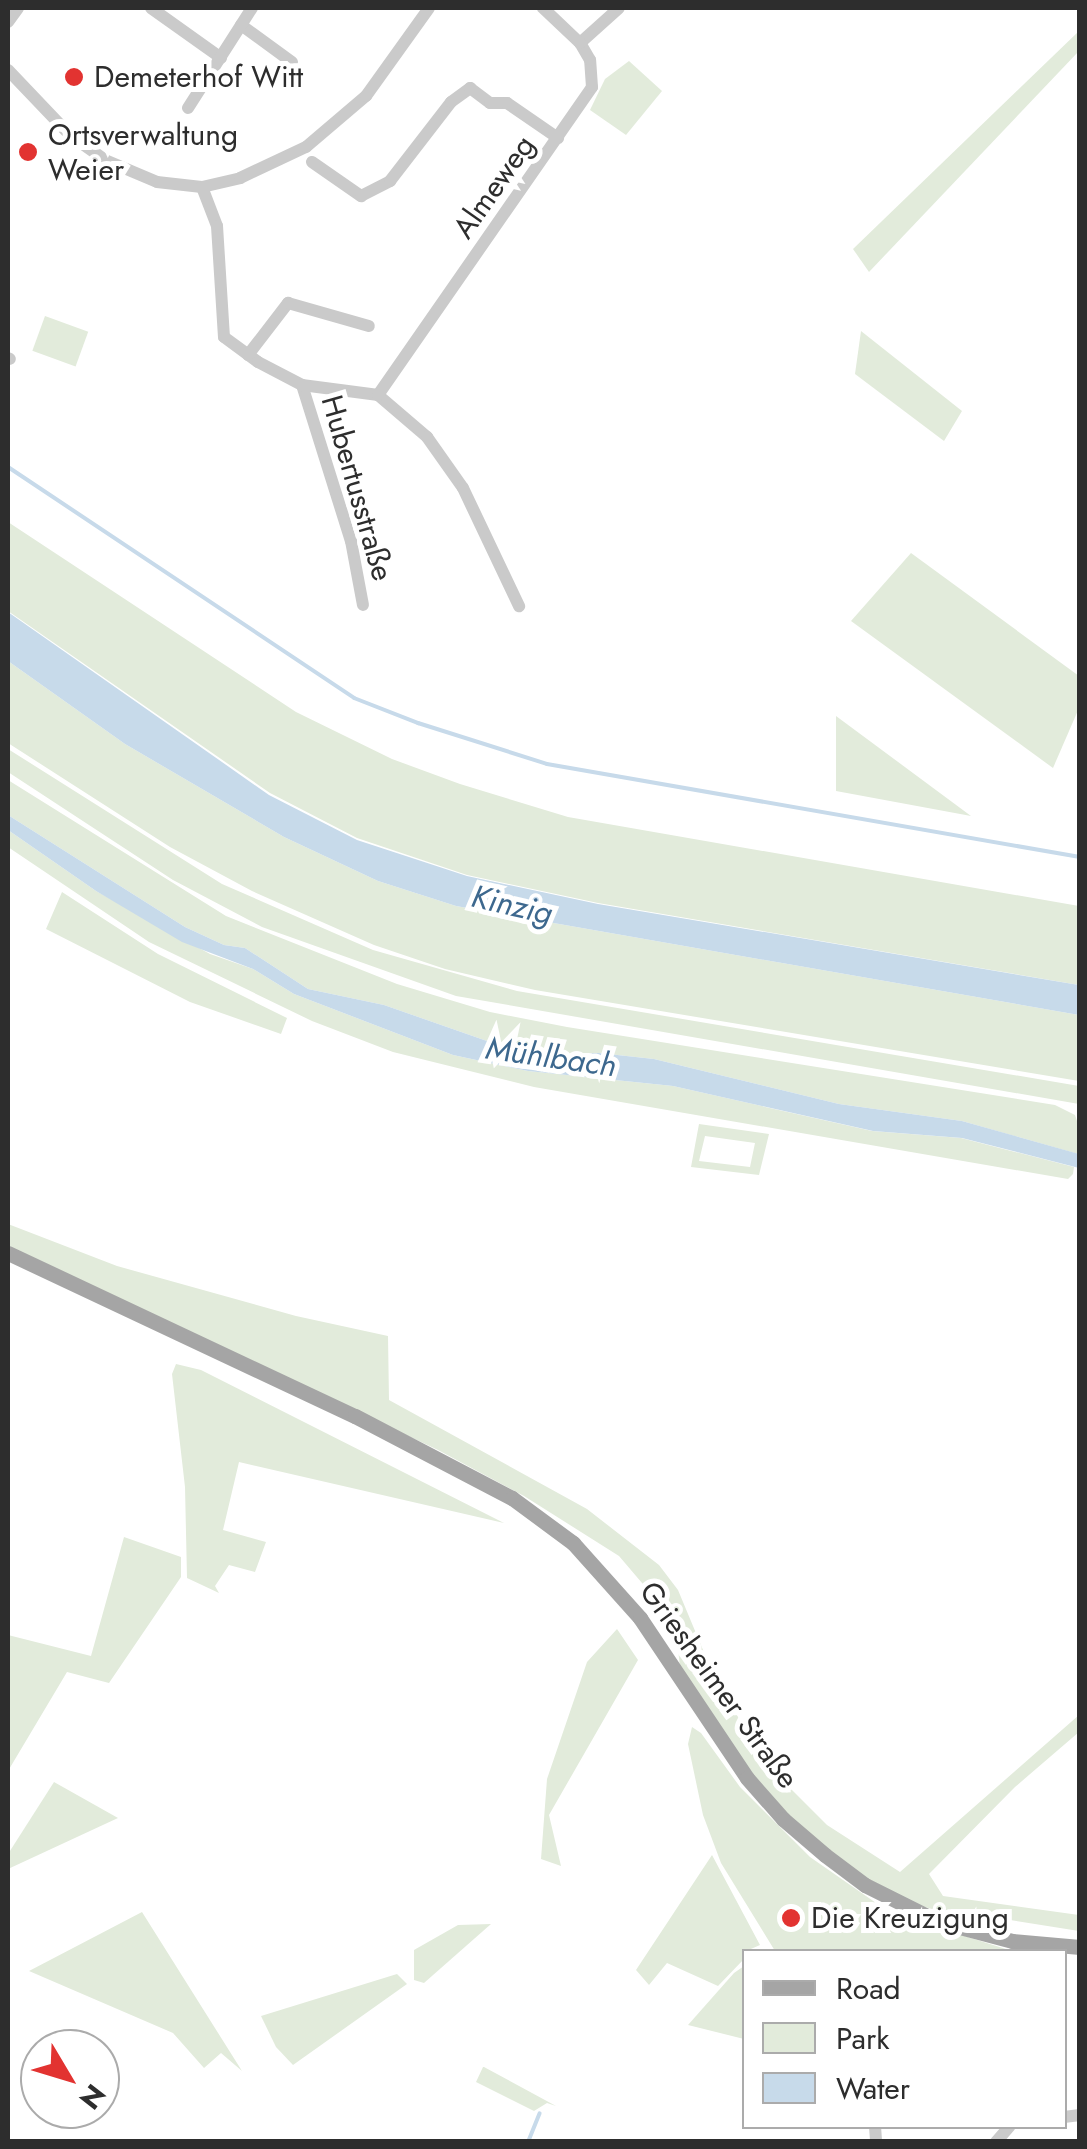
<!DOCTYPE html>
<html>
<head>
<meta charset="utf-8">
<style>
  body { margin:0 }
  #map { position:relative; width:1087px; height:2149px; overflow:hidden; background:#fff; font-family:Jost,sans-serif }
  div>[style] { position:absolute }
  .green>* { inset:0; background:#e2ebdb; transform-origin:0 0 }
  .water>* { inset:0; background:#c7daea }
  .stream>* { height:4px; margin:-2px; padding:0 2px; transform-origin:2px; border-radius:2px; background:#c7daea }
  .minor>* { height:12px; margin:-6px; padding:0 6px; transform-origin:6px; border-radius:6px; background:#cacaca }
  .major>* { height:15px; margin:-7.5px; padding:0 7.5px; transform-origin:7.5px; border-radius:7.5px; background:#a5a5a5 }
  .dots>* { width:28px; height:28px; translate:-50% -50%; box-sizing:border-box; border:5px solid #fff; border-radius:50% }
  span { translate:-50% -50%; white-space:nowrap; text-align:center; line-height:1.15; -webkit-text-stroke:10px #fff; paint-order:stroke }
  .poi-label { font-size:30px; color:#2d2d2d }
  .left { translate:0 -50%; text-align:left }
  .street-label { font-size:30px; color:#2d2d2d }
  .water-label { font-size:32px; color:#3d688e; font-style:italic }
  .frame { position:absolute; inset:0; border:10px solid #2d2d2d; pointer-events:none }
  .legend { position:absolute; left:742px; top:1949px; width:325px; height:180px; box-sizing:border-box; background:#fff; border:2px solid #ababab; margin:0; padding:12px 18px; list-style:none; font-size:30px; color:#2d2d2d }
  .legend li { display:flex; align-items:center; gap:20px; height:50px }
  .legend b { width:50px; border:2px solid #ababab }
  .north { position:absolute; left:20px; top:2029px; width:100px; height:100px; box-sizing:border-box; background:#fff; border:2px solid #ababab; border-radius:50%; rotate:128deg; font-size:28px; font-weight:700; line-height:40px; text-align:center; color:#2d2d2d }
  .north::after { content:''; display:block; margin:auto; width:35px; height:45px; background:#e23331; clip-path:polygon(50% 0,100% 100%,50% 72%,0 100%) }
</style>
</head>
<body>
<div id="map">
  <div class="green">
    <div style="clip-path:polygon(1079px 31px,1079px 51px,869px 272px,853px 249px)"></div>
    <div style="clip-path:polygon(629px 61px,662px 91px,626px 135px,590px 110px,605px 79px)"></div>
    <div style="left:45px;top:316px;width:46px;height:37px;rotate:20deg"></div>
    <div style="clip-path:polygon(861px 331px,962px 411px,944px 441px,855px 374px)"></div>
    <div style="clip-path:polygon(8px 522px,296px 712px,392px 759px,460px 784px,568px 817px,1079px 906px,1079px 985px,598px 903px,467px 875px,357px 838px,270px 793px,8px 611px)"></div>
    <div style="clip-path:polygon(911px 553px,1079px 676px,1079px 708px,1053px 768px,851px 621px)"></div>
    <div style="clip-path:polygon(8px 661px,125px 744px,284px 837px,378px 881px,456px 906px,1079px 1015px,1079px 1081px,535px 990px,445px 969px,374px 945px,252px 891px,170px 847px,8px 743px)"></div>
    <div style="clip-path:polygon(836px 716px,971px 816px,836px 791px)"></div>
    <div style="clip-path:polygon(8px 749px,222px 884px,373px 950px,517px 991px,1079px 1086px,1079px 1104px,456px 996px,262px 927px,173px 880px,8px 772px)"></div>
    <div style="clip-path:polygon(8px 780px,226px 916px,397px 984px,490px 1012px,567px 1027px,1055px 1105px,1075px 1115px,1079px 1127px,1078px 1154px,962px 1121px,839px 1104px,654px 1059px,599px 1053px,545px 1056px,507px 1048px,384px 1005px,308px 989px,245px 948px,224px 945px,185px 927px,8px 815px)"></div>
    <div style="clip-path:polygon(8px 830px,96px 891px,210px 954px,253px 969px,294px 994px,453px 1055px,528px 1071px,673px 1086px,872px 1131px,961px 1138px,1074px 1167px,1073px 1174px,1068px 1179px,534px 1087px,393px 1052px,312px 1021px,149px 942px,8px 847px)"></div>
    <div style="clip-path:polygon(62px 892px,158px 954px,287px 1018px,281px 1034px,190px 1002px,46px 929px)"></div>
    <div style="clip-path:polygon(evenodd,699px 1124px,769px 1134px,759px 1175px,691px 1167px,699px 1124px,705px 1136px,755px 1143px,750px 1167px,699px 1161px,705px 1136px)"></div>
    <div style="clip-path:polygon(8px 1224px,117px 1266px,296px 1316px,388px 1336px,389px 1400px,587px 1509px,659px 1565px,678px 1590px,718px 1686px,773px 1771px,827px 1825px,900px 1872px,1079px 1715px,1079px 1732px,1015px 1787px,929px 1874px,943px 1896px,1079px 1915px,1079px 1931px,991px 1917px,988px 1922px,968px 1919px,914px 1904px,852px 1870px,784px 1813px,743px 1764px,680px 1668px,677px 1638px,665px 1610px,619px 1556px,524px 1496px,438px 1450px,8px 1246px)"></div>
    <div style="clip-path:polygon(176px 1364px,201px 1370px,504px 1523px,239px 1462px,223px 1530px,266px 1542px,255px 1572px,229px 1565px,215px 1586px,219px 1593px,187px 1578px,185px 1487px,172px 1374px)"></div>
    <div style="clip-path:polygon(124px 1537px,181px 1557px,181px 1577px,109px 1683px,67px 1672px,8px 1771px,8px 1635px,91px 1656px)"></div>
    <div style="clip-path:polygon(617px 1629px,638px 1660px,549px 1815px,561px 1866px,541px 1859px,547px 1779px,587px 1662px)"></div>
    <div style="clip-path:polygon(692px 1727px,701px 1733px,740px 1787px,810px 1857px,889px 1912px,1012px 1951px,775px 1951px,721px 1863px,703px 1815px,688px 1744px)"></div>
    <div style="clip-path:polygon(54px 1782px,118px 1818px,8px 1869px,8px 1854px)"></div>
    <div style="clip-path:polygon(712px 1855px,760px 1945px,744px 1952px,744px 1959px,718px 1986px,667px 1963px,649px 1985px,636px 1970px)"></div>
    <div style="clip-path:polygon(142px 1912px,242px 2071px,221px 2053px,204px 2068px,173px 2033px,29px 1971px)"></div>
    <div style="clip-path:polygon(491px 1924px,424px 1983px,414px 1980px,414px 1950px,458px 1925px)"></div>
    <div style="clip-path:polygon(744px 1966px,744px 2039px,688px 2025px,734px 1973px)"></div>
    <div style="clip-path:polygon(397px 1974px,407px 1984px,293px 2065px,276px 2047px,261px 2016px)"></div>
    <div style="clip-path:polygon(483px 2067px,484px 2067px,556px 2106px,547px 2103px,534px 2111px,476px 2082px)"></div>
  </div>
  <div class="water">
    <div style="clip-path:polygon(8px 612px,269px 795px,357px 840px,467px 876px,598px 904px,1079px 985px,1079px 1015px,456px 906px,378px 881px,284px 837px,125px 744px,8px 661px)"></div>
    <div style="clip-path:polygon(8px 815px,185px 927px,224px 945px,245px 948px,308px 989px,384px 1005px,507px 1048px,545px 1056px,599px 1053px,654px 1059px,839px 1104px,962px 1121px,1079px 1154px,1079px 1168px,962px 1138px,873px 1131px,673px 1086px,528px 1071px,453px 1055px,294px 994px,253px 969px,182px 942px,96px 891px,8px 830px)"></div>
  </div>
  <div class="stream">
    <div style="left:8px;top:467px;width:416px;rotate:33.7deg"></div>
    <div style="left:354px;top:698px;width:69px;rotate:21.3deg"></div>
    <div style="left:418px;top:723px;width:135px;rotate:17.6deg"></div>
    <div style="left:547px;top:764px;width:541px;rotate:9.9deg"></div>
    <div style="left:528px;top:2142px;width:31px;rotate:-68deg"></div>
  </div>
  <div class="minor">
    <div style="left:151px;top:8px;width:86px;rotate:35.5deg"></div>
    <div style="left:8px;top:22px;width:17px;rotate:-54deg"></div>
    <div style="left:241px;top:25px;width:63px;rotate:36deg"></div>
    <div style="left:580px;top:43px;width:52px;rotate:-41.9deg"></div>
    <div style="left:8px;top:70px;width:90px;rotate:46.4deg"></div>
    <div style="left:70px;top:135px;width:43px;rotate:35.5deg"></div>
    <div style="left:105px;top:160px;width:56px;rotate:22.9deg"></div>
    <div style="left:157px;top:182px;width:45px;rotate:6.3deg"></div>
    <div style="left:202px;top:187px;width:39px;rotate:-13deg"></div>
    <div style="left:240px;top:178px;width:73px;rotate:-25.2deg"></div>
    <div style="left:306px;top:147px;width:79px;rotate:-40.4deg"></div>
    <div style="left:366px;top:96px;width:108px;rotate:-54.4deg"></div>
    <div style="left:188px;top:108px;width:119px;rotate:-57.4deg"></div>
    <div style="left:312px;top:162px;width:60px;rotate:34.8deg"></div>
    <div style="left:361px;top:196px;width:33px;rotate:-27deg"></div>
    <div style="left:390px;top:181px;width:100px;rotate:-52.3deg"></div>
    <div style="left:451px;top:102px;width:24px;rotate:-36deg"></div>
    <div style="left:470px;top:88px;width:25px;rotate:37deg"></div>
    <div style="left:490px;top:103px;width:17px"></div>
    <div style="left:507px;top:103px;width:62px;rotate:34.5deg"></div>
    <div style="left:202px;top:187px;width:42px;rotate:69deg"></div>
    <div style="left:217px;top:226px;width:111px;rotate:86.4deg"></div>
    <div style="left:224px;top:337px;width:42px;rotate:36.3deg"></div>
    <div style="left:258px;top:362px;width:50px;rotate:27.6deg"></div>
    <div style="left:302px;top:385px;width:164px;rotate:72.6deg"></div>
    <div style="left:351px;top:541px;width:65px;rotate:79.4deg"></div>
    <div style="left:248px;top:355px;width:66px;rotate:-52.4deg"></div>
    <div style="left:288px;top:303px;width:84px;rotate:15.9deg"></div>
    <div style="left:8px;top:358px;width:2px;rotate:27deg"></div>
    <div style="left:302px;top:385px;width:77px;rotate:7.5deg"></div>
    <div style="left:378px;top:395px;width:65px;rotate:40.6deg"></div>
    <div style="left:427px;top:437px;width:62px;rotate:54.8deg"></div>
    <div style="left:463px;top:488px;width:131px;rotate:64.6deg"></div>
    <div style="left:378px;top:395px;width:375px;rotate:-55.2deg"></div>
    <div style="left:592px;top:87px;width:27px;rotate:-94deg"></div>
    <div style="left:590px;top:60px;width:20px;rotate:-120deg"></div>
    <div style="left:580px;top:43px;width:51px;rotate:-136.6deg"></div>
    <div style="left:1064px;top:2117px;width:16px;rotate:-7deg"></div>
    <div style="left:875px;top:2126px;width:16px;rotate:86deg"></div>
    <div style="left:996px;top:2142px;width:21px;rotate:-49deg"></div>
  </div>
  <div class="major">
    <div style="left:8px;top:1253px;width:383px;rotate:25.2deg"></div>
    <div style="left:355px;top:1416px;width:177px;rotate:27.6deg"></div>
    <div style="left:512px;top:1498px;width:76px;rotate:36.4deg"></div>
    <div style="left:573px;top:1543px;width:101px;rotate:48.2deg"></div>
    <div style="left:640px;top:1618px;width:192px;rotate:56.2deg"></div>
    <div style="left:747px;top:1778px;width:55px;rotate:48.7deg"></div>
    <div style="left:783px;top:1819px;width:55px;rotate:40.6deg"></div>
    <div style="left:825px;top:1855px;width:50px;rotate:36.9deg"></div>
    <div style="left:865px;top:1885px;width:80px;rotate:26.6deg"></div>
    <div style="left:937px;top:1921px;width:78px;rotate:14.9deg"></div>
    <div style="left:1012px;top:1941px;width:68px;rotate:5deg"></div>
  </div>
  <div class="dots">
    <div style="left:74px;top:77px;background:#e23331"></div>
    <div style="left:28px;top:152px;background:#e23331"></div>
    <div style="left:791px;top:1918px;background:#e23331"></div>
  </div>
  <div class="poi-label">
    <span class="left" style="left:94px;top:77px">Demeterhof Witt</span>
    <span class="left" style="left:48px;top:152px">Ortsverwaltung<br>Weier</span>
    <span class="left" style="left:811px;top:1918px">Die Kreuzigung</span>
  </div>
  <div class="street-label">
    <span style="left:494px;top:187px;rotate:-55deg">Almeweg</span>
    <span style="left:357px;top:488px;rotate:74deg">Hubertusstraße</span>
    <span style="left:719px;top:1685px;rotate:54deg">Griesheimer Straße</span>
  </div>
  <div class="water-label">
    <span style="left:512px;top:905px;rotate:13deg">Kinzig</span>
    <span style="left:551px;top:1057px;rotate:8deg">Mühlbach</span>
  </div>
  <div class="frame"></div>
  <ul class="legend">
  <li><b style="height:12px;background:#a5a5a5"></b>Road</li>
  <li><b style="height:28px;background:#e2ebdb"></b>Park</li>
  <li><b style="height:28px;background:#c7daea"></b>Water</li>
  </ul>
  <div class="north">N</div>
</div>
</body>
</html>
